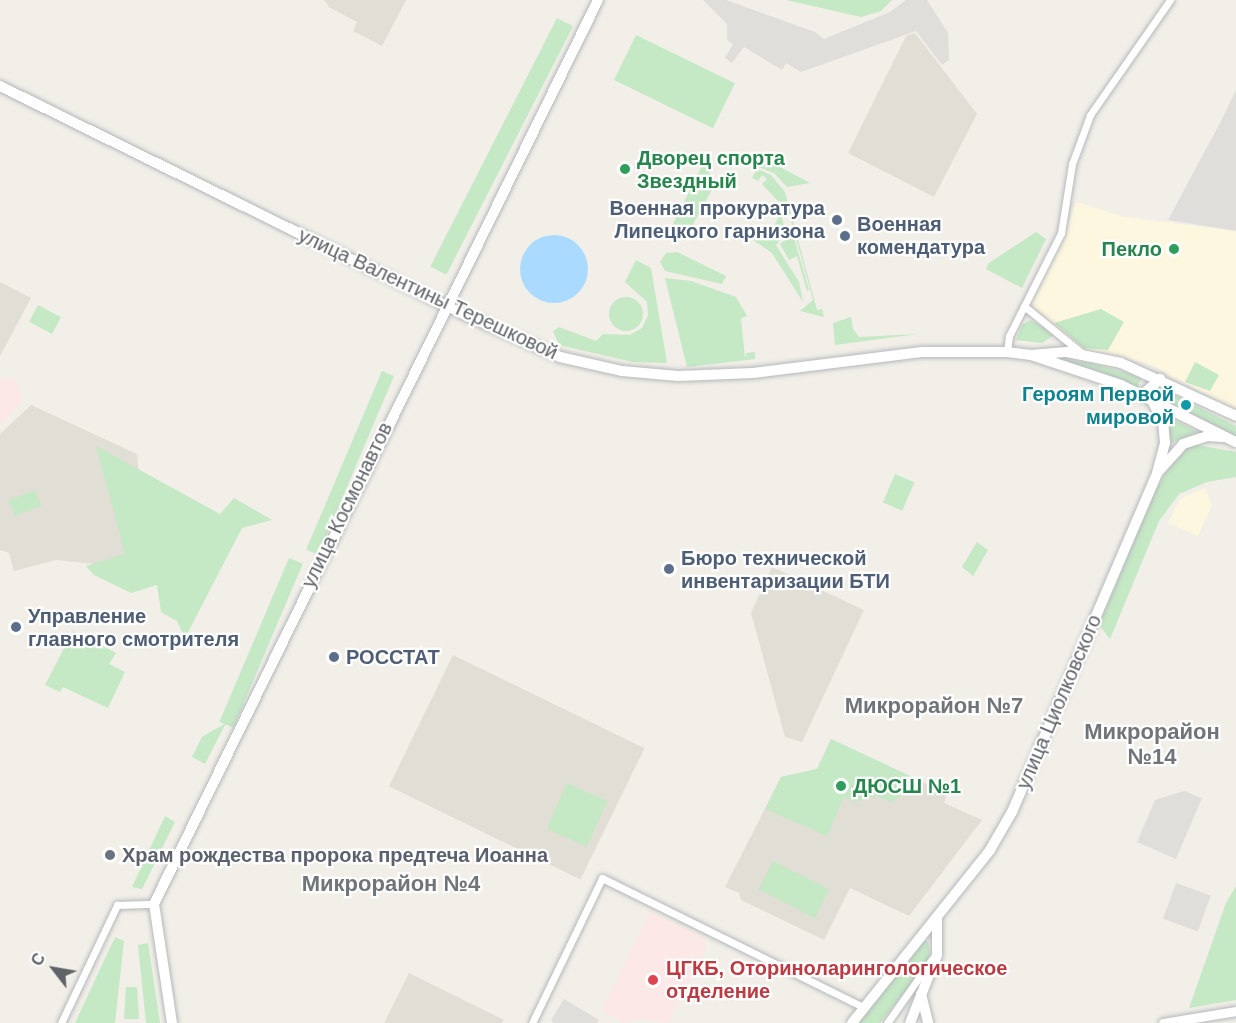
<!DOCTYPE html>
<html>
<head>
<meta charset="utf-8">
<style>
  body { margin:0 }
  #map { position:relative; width:1236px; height:1023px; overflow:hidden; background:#f1efe8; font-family:Helvetica,sans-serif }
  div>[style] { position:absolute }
  .commercial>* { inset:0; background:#fef7e0 }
  .industrial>* { inset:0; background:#e0deda; transform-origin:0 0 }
  .education>* { inset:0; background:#e1ded6; transform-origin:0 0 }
  .medical>* { inset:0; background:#fce8e6 }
  .green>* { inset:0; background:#c5e8c5; transform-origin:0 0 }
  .round { border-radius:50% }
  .water>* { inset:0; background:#aadaff }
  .roads { filter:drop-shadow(0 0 2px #b5b8bc) drop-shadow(0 0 2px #b5b8bc) }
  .minor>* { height:7px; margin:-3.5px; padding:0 3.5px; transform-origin:3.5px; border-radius:3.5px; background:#fff }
  .tertiary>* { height:9px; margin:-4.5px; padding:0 4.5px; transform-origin:4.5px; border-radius:4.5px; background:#fff }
  .secondary>* { height:10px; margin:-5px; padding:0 5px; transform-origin:5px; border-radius:5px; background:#fff }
  .dots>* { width:16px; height:16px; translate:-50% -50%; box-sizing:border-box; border:3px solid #fff; border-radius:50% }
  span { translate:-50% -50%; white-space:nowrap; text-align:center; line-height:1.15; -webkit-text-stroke:4.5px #fff; paint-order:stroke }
  .leisure-label { font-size:20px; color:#27864d; font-weight:700 }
  .left { translate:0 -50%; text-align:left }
  .right { translate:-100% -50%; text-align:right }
  .service-label { font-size:20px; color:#4e5e75; font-weight:700 }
  .street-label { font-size:20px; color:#5f6368 }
  .culture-label { font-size:20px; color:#0d838f; font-weight:700 }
  .worship-label { font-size:20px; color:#5b616d; font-weight:700 }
  .health-label { font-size:20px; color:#be3a42; font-weight:700 }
  .quarter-label { font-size:22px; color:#70757a; font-weight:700 }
  .north { position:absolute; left:24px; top:939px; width:60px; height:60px; -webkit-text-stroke:4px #fff; paint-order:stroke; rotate:301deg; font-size:16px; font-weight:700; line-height:24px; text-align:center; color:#5f6368 }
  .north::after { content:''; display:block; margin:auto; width:21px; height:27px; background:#5f6368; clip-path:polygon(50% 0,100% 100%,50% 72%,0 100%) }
</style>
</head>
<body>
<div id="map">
  <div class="commercial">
    <div style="clip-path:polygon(1076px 202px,1125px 217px,1236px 231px,1236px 411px,1147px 363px,1085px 351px,1027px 305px,1065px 233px)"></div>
    <div style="clip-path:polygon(1205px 488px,1212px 505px,1198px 536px,1168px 523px,1180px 499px)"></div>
  </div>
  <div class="industrial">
    <div style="clip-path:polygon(703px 0,726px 0,815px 32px,824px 39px,890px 12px,906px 0,927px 0,948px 33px,949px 60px,942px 65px,916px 31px,801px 72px,786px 63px,782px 70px,744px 47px,732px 63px,725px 58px,733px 44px,727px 40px,727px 24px)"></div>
    <div style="clip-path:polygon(1236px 90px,1236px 231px,1168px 220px,1220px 123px)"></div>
    <div style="clip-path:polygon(1184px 791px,1202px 798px,1176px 859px,1137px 842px,1155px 800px)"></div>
    <div style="left:1176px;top:883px;width:37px;height:38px;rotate:20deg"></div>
    <div style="clip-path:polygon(564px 999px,599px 1020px,597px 1023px,554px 1023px,551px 1020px)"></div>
  </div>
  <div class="education">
    <div style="clip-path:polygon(324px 0,406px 0,382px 46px,353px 31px,357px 22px,329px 7px)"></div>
    <div style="clip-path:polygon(915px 33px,977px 114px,934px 197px,848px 153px,906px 36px)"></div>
    <div style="clip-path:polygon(0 282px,31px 298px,0 356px)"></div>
    <div style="clip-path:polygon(31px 405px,137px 454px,141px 498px,133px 568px,56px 560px,14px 571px,9px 553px,0 550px,0 434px)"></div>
    <div style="clip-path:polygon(772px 567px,864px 610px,802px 742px,785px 737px,751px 613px)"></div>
    <div style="left:453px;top:655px;width:213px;height:146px;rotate:26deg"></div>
    <div style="clip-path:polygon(831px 739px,940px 790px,946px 797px,944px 803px,982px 820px,909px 916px,850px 888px,824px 940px,741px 900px,739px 893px,725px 887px,781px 777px,817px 769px)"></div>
    <div style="clip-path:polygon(409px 973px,504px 1020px,502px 1023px,384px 1023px)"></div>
  </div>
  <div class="medical">
    <div style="clip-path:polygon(6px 378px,15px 381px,23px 400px,0 425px,0 380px)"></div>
    <div style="clip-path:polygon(650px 912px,705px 939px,706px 949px,668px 1023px,640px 1019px,623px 1023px,602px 1010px)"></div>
  </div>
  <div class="green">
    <div style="clip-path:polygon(786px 0,892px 0,881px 11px,861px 17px)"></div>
    <div style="left:557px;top:18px;width:18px;height:279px;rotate:27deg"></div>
    <div style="left:636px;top:35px;width:110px;height:50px;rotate:26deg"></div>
    <div style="clip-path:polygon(763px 158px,810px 183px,787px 187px,774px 173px,758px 167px)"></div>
    <div style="clip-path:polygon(703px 164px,716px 182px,684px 241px,668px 234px)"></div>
    <div style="clip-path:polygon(757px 169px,771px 175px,785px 192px,817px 310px,822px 309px,824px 317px,800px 311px,813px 300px,789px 213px,762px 184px,767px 179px,762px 175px,758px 181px,752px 178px)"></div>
    <div style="clip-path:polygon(781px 214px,786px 234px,776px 245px,799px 282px,803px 302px,772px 253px,743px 233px,746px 226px,767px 236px)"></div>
    <div style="clip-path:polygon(1036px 232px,1046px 239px,1022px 288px,986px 269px,989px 263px)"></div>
    <div style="clip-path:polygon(793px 234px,809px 290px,807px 291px,797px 256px,789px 260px,780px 244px)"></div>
    <div style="clip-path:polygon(677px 252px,726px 276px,722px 284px,665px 271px,660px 262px,666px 253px)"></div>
    <div style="clip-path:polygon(636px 260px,651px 268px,667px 363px,633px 362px,559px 345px,553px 331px,559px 327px,596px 341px,603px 334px,630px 335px,642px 328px,648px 315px,647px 302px,625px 282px)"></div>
    <div style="clip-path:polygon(665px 278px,691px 281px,736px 297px,747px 316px,741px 318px,745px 359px,746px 353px,755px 352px,755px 359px,687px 367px)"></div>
    <div class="round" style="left:609px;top:297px;width:34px;height:34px"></div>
    <div style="left:38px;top:305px;width:26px;height:19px;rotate:28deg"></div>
    <div style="clip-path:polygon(1101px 309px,1124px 322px,1108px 350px,1084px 348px,1054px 323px)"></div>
    <div style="clip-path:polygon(851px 317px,853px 329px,859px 337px,918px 334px,835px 345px,833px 323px)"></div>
    <div style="clip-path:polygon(1030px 320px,1043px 327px,1053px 336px,1042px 343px,1016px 340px,1022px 325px)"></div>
    <div style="clip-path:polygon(1047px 358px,1090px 363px,1142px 377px,1136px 389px)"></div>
    <div style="clip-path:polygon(1195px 362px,1219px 375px,1210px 391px,1185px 382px)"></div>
    <div style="left:382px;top:371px;width:13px;height:194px;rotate:23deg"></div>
    <div style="clip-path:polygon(1157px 386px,1236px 426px,1236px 437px,1160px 397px,1154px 394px)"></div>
    <div style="clip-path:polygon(1165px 415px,1198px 432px,1171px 443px)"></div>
    <div style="clip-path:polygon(1197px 445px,1236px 452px,1236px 477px,1207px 482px,1179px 494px,1159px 521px,1110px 639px,1099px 625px,1150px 501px,1167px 470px,1187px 448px)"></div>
    <div style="clip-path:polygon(96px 446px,220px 514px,234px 498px,272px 520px,242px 528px,185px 638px,177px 621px,161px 612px,157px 585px,131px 593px,94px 575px,86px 566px,125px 554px)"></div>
    <div style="left:895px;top:474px;width:21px;height:31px;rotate:23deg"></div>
    <div style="left:35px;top:490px;width:17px;height:28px;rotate:69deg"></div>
    <div style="clip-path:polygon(977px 542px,988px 550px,973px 576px,962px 567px)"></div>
    <div style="left:289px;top:558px;width:15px;height:178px;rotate:23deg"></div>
    <div style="clip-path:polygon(73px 631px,116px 653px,109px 664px,125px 672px,108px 708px,63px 687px,60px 692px,45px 685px)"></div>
    <div style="clip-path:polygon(226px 723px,205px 764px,192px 757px,202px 737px)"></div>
    <div style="clip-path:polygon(831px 739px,910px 776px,900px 797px,891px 802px,877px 796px,855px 802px,844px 797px,827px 836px,765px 809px,781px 777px,817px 769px)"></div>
    <div style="left:567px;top:783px;width:44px;height:50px;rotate:24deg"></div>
    <div style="clip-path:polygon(165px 816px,175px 822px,142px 889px,132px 887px)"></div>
    <div style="left:773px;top:861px;width:63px;height:32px;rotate:27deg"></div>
    <div style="clip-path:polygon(1236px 886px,1236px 1000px,1189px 1008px,1226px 903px)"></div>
    <div style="clip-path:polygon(115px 937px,124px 941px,115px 1023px,75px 1023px)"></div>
    <div style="clip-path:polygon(923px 940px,928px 942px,930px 952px,927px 964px,880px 1023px,856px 1023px)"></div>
    <div style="clip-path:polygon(148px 943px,160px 1023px,146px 1023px,138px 945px)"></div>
    <div style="clip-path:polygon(126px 987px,137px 987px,139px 1019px,124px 1019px)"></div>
  </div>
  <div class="water">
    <div class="round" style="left:520px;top:235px;width:68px;height:68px"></div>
  </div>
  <div class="roads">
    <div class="minor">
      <div style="left:1024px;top:306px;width:76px;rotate:39.1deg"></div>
      <div style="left:1007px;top:352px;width:16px;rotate:-83deg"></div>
      <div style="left:1009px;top:336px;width:115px;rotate:-63.2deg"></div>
      <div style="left:1061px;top:233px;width:70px;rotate:-80.9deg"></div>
      <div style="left:1072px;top:164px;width:52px;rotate:-69.8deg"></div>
      <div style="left:1090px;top:115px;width:140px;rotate:-55.2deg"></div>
      <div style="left:61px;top:1023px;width:131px;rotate:-64.6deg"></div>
      <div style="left:117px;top:905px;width:37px;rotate:-2deg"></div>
      <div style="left:532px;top:1023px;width:161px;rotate:-64.2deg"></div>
      <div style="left:602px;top:878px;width:291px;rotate:26.3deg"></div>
      <div style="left:887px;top:1023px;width:78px;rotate:-54.9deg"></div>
    </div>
    <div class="tertiary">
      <div style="left:1163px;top:1023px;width:74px;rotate:-9.3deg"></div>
    </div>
    <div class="secondary">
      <div style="left:0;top:86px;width:516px;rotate:26.22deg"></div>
      <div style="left:463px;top:314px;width:106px;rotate:23.9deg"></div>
      <div style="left:560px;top:357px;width:64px;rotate:12.7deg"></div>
      <div style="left:622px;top:371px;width:56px;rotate:5.1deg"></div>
      <div style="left:678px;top:376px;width:75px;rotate:-2.3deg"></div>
      <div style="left:753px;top:373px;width:170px;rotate:-7.1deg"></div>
      <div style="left:922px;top:352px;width:85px"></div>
      <div style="left:1007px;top:352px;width:24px;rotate:7deg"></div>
      <div style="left:1031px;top:355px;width:95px;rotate:18.4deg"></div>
      <div style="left:1121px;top:385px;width:128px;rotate:26.4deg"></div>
      <div style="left:1031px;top:355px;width:36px;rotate:-5deg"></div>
      <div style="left:1067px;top:352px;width:55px;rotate:11.5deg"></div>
      <div style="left:1121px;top:363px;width:127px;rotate:24.7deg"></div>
      <div style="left:1159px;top:471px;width:36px;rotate:-48deg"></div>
      <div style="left:1183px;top:444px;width:25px;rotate:-18deg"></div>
      <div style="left:1207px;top:436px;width:16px;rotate:4deg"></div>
      <div style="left:921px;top:994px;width:30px;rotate:76deg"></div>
      <div style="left:172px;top:1023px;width:120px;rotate:-98.6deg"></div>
      <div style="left:154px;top:904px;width:1007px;rotate:-63.84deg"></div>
      <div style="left:852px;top:1023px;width:221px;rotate:-51.4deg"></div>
      <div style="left:990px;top:850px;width:44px;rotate:-59.9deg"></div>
      <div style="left:1012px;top:812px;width:369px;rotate:-66.8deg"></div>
      <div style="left:1157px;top:473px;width:31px;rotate:-75deg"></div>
      <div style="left:1165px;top:443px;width:21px;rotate:-95deg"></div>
      <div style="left:1163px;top:422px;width:35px;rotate:-117deg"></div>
      <div style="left:1147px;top:391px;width:18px;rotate:-43deg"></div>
      <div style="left:910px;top:1023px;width:73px;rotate:-68.3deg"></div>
      <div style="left:937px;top:955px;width:38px;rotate:-90deg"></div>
    </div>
  </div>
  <div class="dots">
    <div style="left:625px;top:169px;background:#2e9e5b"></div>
    <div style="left:837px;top:220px;background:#5c6f8a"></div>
    <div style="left:845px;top:236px;background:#5c6f8a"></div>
    <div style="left:1174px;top:249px;background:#2e9e5b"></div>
    <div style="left:1186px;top:405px;background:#0f9aa8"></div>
    <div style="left:669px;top:569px;background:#5c6f8a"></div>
    <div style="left:16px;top:627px;background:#5c6f8a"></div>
    <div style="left:334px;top:657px;background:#5c6f8a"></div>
    <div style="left:841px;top:786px;background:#2e9e5b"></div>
    <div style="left:110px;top:855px;background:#6b7280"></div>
    <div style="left:653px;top:980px;background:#e0444e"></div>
  </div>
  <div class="leisure-label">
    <span class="left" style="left:637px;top:170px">Дворец спорта<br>Звездный</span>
    <span class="right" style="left:1162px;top:249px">Пекло</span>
    <span class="left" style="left:853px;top:786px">ДЮСШ №1</span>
  </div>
  <div class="service-label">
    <span class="right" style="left:825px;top:220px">Военная прокуратура<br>Липецкого гарнизона</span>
    <span class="left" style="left:857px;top:236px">Военная<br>комендатура</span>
    <span class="left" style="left:681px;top:570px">Бюро технической<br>инвентаризации БТИ</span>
    <span class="left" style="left:28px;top:628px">Управление<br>главного смотрителя</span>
    <span class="left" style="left:346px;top:657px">РОССТАТ</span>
  </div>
  <div class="street-label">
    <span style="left:428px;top:294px;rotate:25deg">улица Валентины Терешковой</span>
    <span style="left:347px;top:505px;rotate:-64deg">улица Космонавтов</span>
    <span style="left:1059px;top:702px;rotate:-67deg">улица Циолковского</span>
  </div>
  <div class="culture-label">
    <span class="right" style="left:1174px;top:406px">Героям Первой<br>мировой</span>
  </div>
  <div class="worship-label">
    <span class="left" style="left:122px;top:855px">Храм рождества пророка предтеча Иоанна</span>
  </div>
  <div class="health-label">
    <span class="left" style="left:666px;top:980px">ЦГКБ, Оториноларингологическое<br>отделение</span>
  </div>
  <div class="quarter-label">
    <span style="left:934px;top:706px">Микрорайон №7</span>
    <span style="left:1152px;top:744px">Микрорайон<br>№14</span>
    <span style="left:391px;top:884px">Микрорайон №4</span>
  </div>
  <div class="north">С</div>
</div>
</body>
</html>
